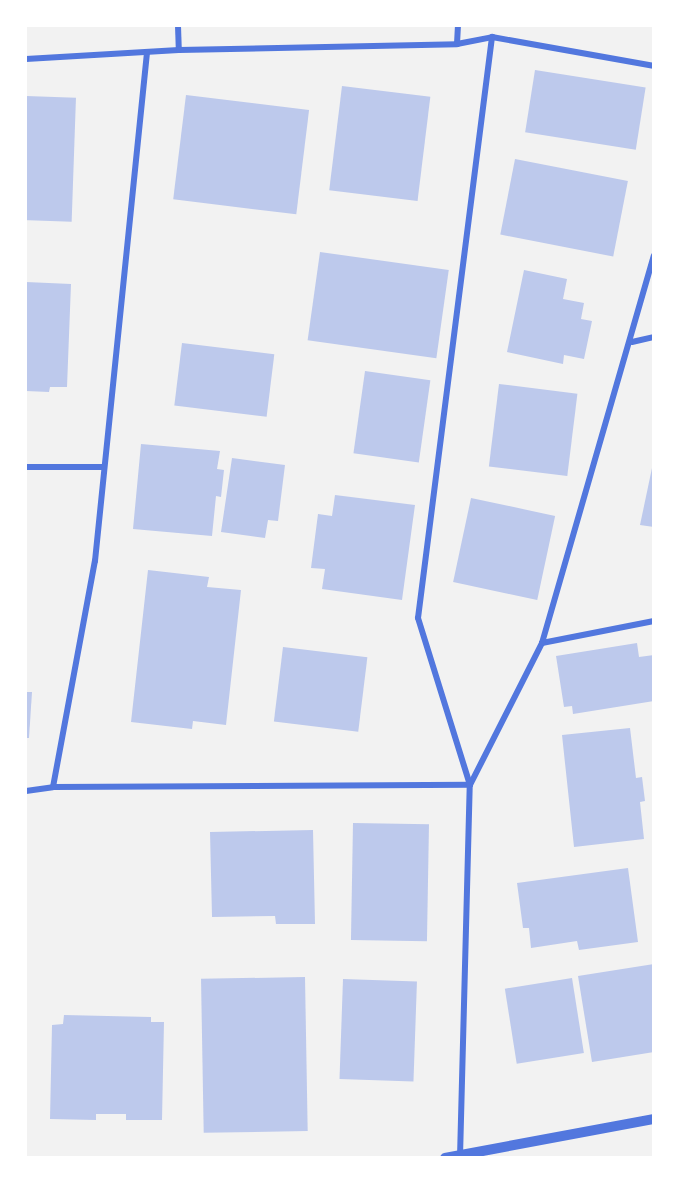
<!DOCTYPE html>
<html>
<head>
<meta charset="utf-8">
<style>
  body { margin:0 }
  #map { position:relative; width:679px; height:1183px; overflow:hidden; background:#f2f2f2; font-family:"Open Sans",sans-serif }
  div>[style] { position:absolute }
  .building>* { inset:0; background:#bdc9ec; transform-origin:0 0 }
  .minor>* { height:6px; margin:-3px; padding:0 3px; transform-origin:3px; border-radius:3px; background:#5277de }
  .tertiary>* { height:10px; margin:-5px; padding:0 5px; transform-origin:5px; border-radius:5px; background:#5277de }
  span { translate:-50% -50%; white-space:nowrap; text-align:center; line-height:1.15; -webkit-text-stroke:4.5px #fff; paint-order:stroke }
  .frame { position:absolute; inset:0; border:27px solid #fff; pointer-events:none }
</style>
</head>
<body>
<div id="map">
  <div class="building">
    <div style="left:535px;top:70px;width:112px;height:63px;rotate:9deg"></div>
    <div style="left:342px;top:86px;width:89px;height:105px;rotate:7deg"></div>
    <div style="left:186px;top:95px;width:124px;height:105px;rotate:7deg"></div>
    <div style="left:26px;top:96px;width:50px;height:124px;rotate:2deg"></div>
    <div style="left:515px;top:159px;width:115px;height:77px;rotate:11deg"></div>
    <div style="left:320px;top:252px;width:130px;height:89px;rotate:8deg"></div>
    <div style="clip-path:polygon(524px 270px,567px 279px,563px 299px,584px 303px,581px 319px,592px 321px,584px 359px,564px 355px,563px 364px,507px 352px)"></div>
    <div style="clip-path:polygon(26px 282px,71px 284px,67px 387px,50px 387px,49px 392px,26px 391px)"></div>
    <div style="left:182px;top:343px;width:93px;height:63px;rotate:7deg"></div>
    <div style="left:365px;top:371px;width:66px;height:83px;rotate:8deg"></div>
    <div style="left:499px;top:384px;width:79px;height:83px;rotate:7deg"></div>
    <div style="clip-path:polygon(141px 444px,220px 451px,217px 469px,224px 470px,221px 497px,216px 496px,212px 536px,133px 529px)"></div>
    <div style="clip-path:polygon(232px 458px,285px 465px,278px 521px,268px 520px,265px 538px,221px 532px)"></div>
    <div style="clip-path:polygon(652px 468px,654px 468px,654px 527px,640px 525px)"></div>
    <div style="clip-path:polygon(335px 495px,415px 505px,402px 600px,322px 589px,325px 569px,311px 568px,318px 514px,332px 516px)"></div>
    <div style="left:471px;top:498px;width:86px;height:86px;rotate:12deg"></div>
    <div style="clip-path:polygon(148px 570px,209px 577px,207px 587px,241px 590px,226px 725px,193px 721px,192px 729px,131px 722px)"></div>
    <div style="clip-path:polygon(637px 643px,639px 657px,654px 655px,654px 701px,573px 714px,572px 706px,564px 707px,556px 656px)"></div>
    <div style="left:283px;top:647px;width:85px;height:75px;rotate:7deg"></div>
    <div style="clip-path:polygon(26px 692px,32px 692px,29px 738px,26px 738px)"></div>
    <div style="clip-path:polygon(630px 728px,636px 778px,642px 777px,645px 801px,640px 802px,644px 839px,574px 847px,562px 735px)"></div>
    <div style="left:353px;top:823px;width:76px;height:117px;rotate:1deg"></div>
    <div style="clip-path:polygon(313px 830px,315px 924px,276px 924px,275px 916px,212px 917px,210px 832px)"></div>
    <div style="clip-path:polygon(628px 868px,638px 942px,579px 950px,577px 941px,531px 948px,529px 928px,523px 928px,517px 883px)"></div>
    <div style="clip-path:polygon(654px 964px,654px 1052px,592px 1062px,578px 976px)"></div>
    <div style="left:305px;top:977px;width:154px;height:104px;rotate:89deg"></div>
    <div style="left:572px;top:978px;width:76px;height:68px;rotate:81deg"></div>
    <div style="left:343px;top:979px;width:74px;height:100px;rotate:2deg"></div>
    <div style="clip-path:polygon(64px 1015px,151px 1017px,151px 1022px,164px 1022px,162px 1120px,126px 1120px,126px 1114px,96px 1114px,96px 1120px,50px 1119px,52px 1025px,63px 1024px)"></div>
  </div>
  <div class="minor">
    <div style="left:178px;top:26px;width:24px;rotate:88deg"></div>
    <div style="left:457px;top:44px;width:18px;rotate:-87deg"></div>
    <div style="left:26px;top:59px;width:153px;rotate:-3.4deg"></div>
    <div style="left:179px;top:50px;width:278px;rotate:-1.2deg"></div>
    <div style="left:457px;top:44px;width:36px;rotate:-11deg"></div>
    <div style="left:492px;top:37px;width:165px;rotate:10.1deg"></div>
    <div style="left:632px;top:342px;width:23px;rotate:-13deg"></div>
    <div style="left:26px;top:467px;width:77px"></div>
    <div style="left:542px;top:643px;width:114px;rotate:-11.1deg"></div>
    <div style="left:53px;top:787px;width:230px;rotate:-79.5deg"></div>
    <div style="left:95px;top:561px;width:511px;rotate:-84.16deg"></div>
    <div style="left:26px;top:791px;width:27px;rotate:-8deg"></div>
    <div style="left:53px;top:787px;width:417px;rotate:-0.3deg"></div>
    <div style="left:470px;top:785px;width:159px;rotate:-63.1deg"></div>
    <div style="left:542px;top:643px;width:403px;rotate:-73.9deg"></div>
    <div style="left:460px;top:1157px;width:372px;rotate:-88.5deg"></div>
    <div style="left:470px;top:785px;width:175px;rotate:-107.3deg"></div>
    <div style="left:418px;top:618px;width:586px;rotate:-82.74deg"></div>
  </div>
  <div class="tertiary">
    <div style="left:445px;top:1158px;width:213px;rotate:-10.6deg"></div>
  </div>
  <div class="frame"></div>
</div>
</body>
</html>
